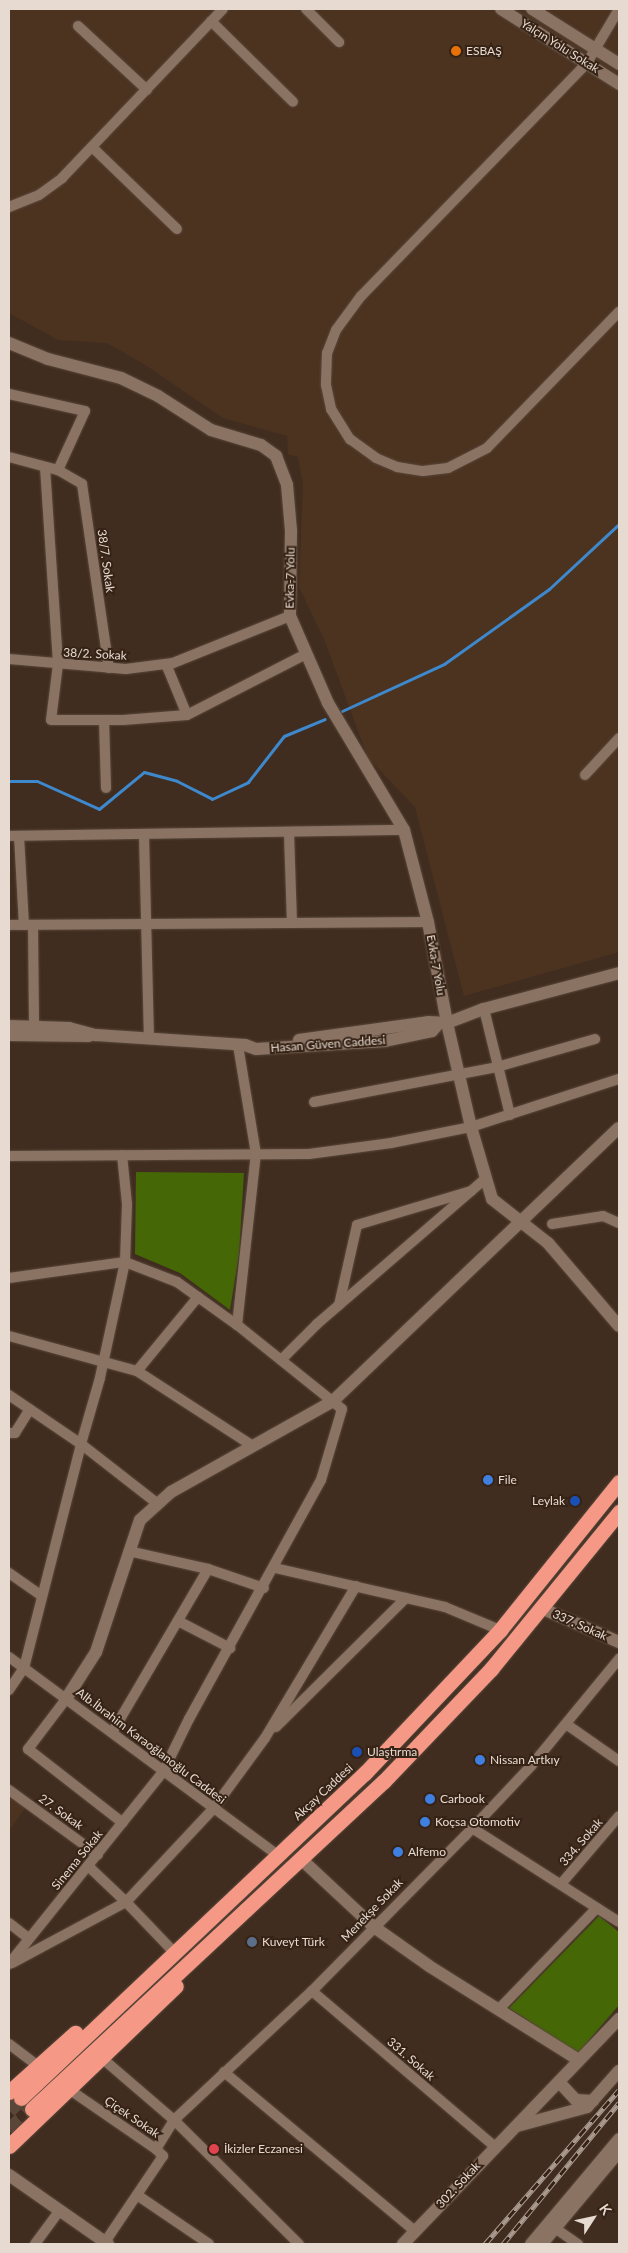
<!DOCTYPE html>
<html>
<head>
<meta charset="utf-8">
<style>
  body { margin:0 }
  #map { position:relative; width:628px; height:2253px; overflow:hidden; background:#412d1f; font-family:Lato,sans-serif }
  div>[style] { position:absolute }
  .built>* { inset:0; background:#4c3320 }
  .green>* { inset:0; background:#466706 }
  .stream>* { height:3px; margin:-1.5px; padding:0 1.5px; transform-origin:1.5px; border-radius:1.5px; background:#3e89cd }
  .highway-tunnel>* { height:15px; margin-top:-7.5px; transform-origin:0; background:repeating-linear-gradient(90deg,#5a473a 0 15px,transparent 0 23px) }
  .roads { filter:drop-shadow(0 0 1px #59483c) drop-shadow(0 0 1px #59483c) }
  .street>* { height:10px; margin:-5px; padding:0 5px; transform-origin:5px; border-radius:5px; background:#8a7363 }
  .secondary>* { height:12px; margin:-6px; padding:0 6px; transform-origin:6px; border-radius:6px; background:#8a7363 }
  .highway>* { height:15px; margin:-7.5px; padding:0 7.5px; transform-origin:7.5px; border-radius:7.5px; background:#f59986 }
  .rail>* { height:5px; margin-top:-2.5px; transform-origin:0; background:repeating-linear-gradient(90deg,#362315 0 9px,#aa9b90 0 18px); box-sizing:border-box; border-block:1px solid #aa9b90 }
  .dots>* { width:14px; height:14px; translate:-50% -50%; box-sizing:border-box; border:2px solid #362315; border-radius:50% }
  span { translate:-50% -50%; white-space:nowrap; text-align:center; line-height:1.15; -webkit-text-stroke:4px #362315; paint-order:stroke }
  .street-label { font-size:12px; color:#e6dad1 }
  .poi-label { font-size:12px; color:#e6dad1 }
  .left { translate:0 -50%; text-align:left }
  .right { translate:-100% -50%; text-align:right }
  .frame { position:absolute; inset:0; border:10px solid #e6dad1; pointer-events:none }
  .north { position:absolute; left:568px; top:2193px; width:50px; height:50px; -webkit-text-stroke:4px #362315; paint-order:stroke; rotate:55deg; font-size:14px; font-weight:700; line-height:20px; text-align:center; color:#e6dad1 }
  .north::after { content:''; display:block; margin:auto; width:18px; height:22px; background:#e6dad1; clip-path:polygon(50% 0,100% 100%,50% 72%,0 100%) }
</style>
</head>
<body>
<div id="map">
  <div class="built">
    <div style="clip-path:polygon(9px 9px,619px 9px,619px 952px,464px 996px,415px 807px,368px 758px,324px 639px,299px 587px,303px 484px,298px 457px,288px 454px,287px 436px,223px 418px,144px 364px,107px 343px,58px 340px,9px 313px)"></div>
    <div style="clip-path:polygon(9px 1796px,25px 1808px,9px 1831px)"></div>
  </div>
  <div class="green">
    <div style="clip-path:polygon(136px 1172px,244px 1173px,239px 1254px,230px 1310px,180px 1273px,135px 1254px)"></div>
    <div style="clip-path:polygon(599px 1916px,619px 1932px,619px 2005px,578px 2053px,509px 2008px)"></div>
  </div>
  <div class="stream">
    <div style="left:342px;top:711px;width:112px;rotate:-24.7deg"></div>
    <div style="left:444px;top:664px;width:129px;rotate:-35.5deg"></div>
    <div style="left:549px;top:589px;width:96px;rotate:-42.9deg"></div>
    <div style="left:9px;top:781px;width:28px"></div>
    <div style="left:37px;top:781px;width:68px;rotate:24.3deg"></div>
    <div style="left:99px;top:809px;width:58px;rotate:-39.4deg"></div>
    <div style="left:144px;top:772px;width:34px;rotate:15deg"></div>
    <div style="left:177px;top:781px;width:39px;rotate:27deg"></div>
    <div style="left:212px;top:799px;width:40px;rotate:-25deg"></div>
    <div style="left:248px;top:782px;width:58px;rotate:-52deg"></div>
    <div style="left:284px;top:736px;width:44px;rotate:-22.5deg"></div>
  </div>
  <div class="highway-tunnel">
    <div style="left:9px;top:2110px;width:17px;rotate:-45deg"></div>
    <div style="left:9px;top:2130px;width:31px;rotate:-42deg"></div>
  </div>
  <div class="roads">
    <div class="street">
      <div style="left:306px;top:9px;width:47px;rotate:45deg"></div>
      <div style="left:619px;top:9px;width:63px;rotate:120.7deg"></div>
      <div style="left:587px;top:63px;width:325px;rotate:134.1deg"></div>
      <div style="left:361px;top:296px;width:42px;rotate:126.3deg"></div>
      <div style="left:336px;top:330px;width:25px;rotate:111deg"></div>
      <div style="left:327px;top:353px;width:32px;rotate:92deg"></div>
      <div style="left:326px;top:385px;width:25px;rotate:78deg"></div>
      <div style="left:331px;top:409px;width:36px;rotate:58deg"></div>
      <div style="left:350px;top:439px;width:32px;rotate:36deg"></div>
      <div style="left:376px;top:458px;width:23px;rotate:23deg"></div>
      <div style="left:397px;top:467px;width:26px;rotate:9deg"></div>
      <div style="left:423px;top:471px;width:25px;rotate:-7deg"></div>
      <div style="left:448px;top:468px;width:44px;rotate:-27.1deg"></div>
      <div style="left:487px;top:448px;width:190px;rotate:-45.9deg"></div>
      <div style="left:211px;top:21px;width:115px;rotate:44.6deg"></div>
      <div style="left:78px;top:26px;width:94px;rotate:42.8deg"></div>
      <div style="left:92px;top:147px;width:118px;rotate:44deg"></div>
      <div style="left:9px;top:207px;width:32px;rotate:-22deg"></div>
      <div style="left:39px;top:195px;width:29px;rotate:-36deg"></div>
      <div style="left:62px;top:178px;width:233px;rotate:-46.4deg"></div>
      <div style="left:9px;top:394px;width:78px;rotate:12.6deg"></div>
      <div style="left:85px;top:411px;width:65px;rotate:114.6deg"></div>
      <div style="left:9px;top:457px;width:51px;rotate:14.9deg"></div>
      <div style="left:58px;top:470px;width:28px;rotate:30deg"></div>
      <div style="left:82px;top:484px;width:186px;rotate:81.7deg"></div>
      <div style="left:45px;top:467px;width:197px;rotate:86.2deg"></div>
      <div style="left:58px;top:664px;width:56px;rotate:97.1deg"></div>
      <div style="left:51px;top:720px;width:72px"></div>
      <div style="left:123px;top:720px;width:64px;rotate:-4.5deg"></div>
      <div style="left:187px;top:715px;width:131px;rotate:-27.1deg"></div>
      <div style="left:9px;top:659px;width:117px;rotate:4.9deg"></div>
      <div style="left:126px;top:669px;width:47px;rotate:-7.3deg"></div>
      <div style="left:173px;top:663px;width:126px;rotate:-21.9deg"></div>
      <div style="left:166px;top:664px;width:55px;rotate:67.6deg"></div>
      <div style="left:104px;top:720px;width:68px;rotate:88.3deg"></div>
      <div style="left:585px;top:775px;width:50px;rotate:-47.4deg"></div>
      <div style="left:289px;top:833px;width:90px;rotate:88.1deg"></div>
      <div style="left:144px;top:835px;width:204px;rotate:88.6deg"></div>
      <div style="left:9px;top:836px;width:395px;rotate:-0.9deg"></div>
      <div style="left:19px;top:836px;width:89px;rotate:86.8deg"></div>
      <div style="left:9px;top:925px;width:419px;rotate:-0.4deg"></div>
      <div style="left:33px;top:925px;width:101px;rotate:89.4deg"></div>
      <div style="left:484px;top:1009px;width:109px;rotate:76.2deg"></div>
      <div style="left:314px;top:1102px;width:186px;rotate:-10.8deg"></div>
      <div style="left:497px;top:1067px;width:102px;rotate:-15.9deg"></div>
      <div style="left:9px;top:1156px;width:300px;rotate:-0.4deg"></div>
      <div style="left:309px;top:1154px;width:83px;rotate:-7.6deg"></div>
      <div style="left:391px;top:1143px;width:82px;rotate:-11.3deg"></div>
      <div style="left:471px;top:1127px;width:156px;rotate:-18deg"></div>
      <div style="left:552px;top:1224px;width:52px;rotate:-8.9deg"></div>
      <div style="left:603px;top:1216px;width:17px;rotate:24deg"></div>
      <div style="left:9px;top:1278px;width:117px;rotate:-7.9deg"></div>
      <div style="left:125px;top:1262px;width:119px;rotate:102.2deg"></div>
      <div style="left:100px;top:1378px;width:69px;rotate:106.1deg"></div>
      <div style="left:81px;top:1444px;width:87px;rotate:-145.8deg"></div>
      <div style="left:339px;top:1305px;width:82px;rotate:-77.3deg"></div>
      <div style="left:357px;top:1225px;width:119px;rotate:-16.6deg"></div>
      <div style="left:237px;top:1325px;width:172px;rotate:-83.7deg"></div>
      <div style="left:256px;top:1154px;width:110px;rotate:-99.4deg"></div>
      <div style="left:9px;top:1336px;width:133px;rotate:15.3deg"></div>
      <div style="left:137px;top:1371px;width:138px;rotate:32.9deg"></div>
      <div style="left:281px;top:1360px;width:51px;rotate:-45deg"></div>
      <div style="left:317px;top:1324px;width:223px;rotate:-40.8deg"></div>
      <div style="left:137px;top:1371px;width:96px;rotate:-50.5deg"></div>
      <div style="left:9px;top:1433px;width:6px"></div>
      <div style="left:15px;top:1433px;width:28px;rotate:-58deg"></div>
      <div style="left:275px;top:1568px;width:174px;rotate:12.9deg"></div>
      <div style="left:445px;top:1607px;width:60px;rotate:22.7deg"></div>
      <div style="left:208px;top:1569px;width:59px;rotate:18.7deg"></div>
      <div style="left:9px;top:1573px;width:40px;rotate:34.9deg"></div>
      <div style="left:178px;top:1621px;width:59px;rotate:27.4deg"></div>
      <div style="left:9px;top:1657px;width:334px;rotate:36.4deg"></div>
      <div style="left:9px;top:1690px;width:27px;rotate:-56deg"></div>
      <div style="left:24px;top:1668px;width:231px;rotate:-75.7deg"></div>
      <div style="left:81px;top:1444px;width:98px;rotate:37.9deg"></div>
      <div style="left:66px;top:1699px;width:63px;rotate:127.2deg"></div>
      <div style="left:28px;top:1749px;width:120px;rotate:37.9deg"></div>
      <div style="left:566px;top:1724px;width:65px;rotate:34.9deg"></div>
      <div style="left:276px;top:1727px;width:183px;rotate:-44.8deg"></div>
      <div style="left:113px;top:1731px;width:188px;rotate:-59.6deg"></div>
      <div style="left:208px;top:1569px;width:81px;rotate:-167.2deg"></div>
      <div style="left:9px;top:1790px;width:110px;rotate:36.1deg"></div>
      <div style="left:472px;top:1828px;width:174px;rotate:32.6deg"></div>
      <div style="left:561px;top:1884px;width:89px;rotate:-49.5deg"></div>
      <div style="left:9px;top:1923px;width:24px;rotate:38deg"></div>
      <div style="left:170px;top:1948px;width:64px;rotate:-133.7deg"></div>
      <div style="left:126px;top:1902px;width:127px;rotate:-46.9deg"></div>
      <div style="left:213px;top:1809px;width:88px;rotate:-53.8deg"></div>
      <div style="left:265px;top:1738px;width:177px;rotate:-59.1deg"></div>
      <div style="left:12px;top:1963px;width:129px;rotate:-28.2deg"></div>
      <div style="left:126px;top:1902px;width:52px;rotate:-136.5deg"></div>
      <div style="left:9px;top:1964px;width:246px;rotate:-51.3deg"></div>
      <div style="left:163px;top:1772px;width:59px;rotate:-63.9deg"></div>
      <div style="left:189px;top:1719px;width:273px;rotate:-61.1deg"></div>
      <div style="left:321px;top:1480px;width:74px;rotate:-73.5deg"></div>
      <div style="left:342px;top:1409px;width:134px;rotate:-141.3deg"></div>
      <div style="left:237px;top:1325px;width:74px;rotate:-144.4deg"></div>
      <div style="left:177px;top:1282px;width:56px;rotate:-159deg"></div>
      <div style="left:125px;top:1262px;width:58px;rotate:-88deg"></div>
      <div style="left:127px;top:1204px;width:49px;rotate:-95.8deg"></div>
      <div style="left:312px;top:1991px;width:240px;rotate:40.4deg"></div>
      <div style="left:500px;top:2008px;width:139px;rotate:-45.9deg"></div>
      <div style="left:9px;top:2044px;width:36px;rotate:37deg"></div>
      <div style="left:103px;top:2059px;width:94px;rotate:40.7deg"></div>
      <div style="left:174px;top:2120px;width:189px;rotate:-43.1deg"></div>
      <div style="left:312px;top:1991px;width:218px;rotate:-45.4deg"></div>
      <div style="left:465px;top:1836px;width:96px;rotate:-46.7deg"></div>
      <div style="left:531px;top:1766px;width:139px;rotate:-50.6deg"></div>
      <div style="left:224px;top:2072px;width:249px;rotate:39.8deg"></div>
      <div style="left:70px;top:2090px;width:104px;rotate:34.5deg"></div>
      <div style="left:156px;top:2149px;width:34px;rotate:-58deg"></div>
      <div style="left:174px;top:2120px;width:176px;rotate:44.8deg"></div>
      <div style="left:137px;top:2195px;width:87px;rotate:34.2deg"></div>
      <div style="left:552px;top:2226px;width:32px;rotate:35deg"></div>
      <div style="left:105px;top:2242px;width:104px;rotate:-56deg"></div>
      <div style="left:163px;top:2156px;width:10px;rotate:-135deg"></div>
      <div style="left:35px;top:2244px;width:42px;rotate:-53.7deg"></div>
      <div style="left:543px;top:2244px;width:119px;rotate:-50.1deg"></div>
    </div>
    <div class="secondary">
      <div style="left:501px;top:9px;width:140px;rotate:32.4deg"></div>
      <div style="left:532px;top:9px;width:103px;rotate:32.3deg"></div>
      <div style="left:9px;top:343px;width:42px;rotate:22.3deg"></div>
      <div style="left:48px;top:359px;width:75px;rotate:14.6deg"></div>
      <div style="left:121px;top:378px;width:41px;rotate:25.9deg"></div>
      <div style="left:158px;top:396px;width:63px;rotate:32.7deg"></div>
      <div style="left:211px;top:430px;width:52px;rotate:16.7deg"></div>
      <div style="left:261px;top:445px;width:19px;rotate:36deg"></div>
      <div style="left:276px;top:456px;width:31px;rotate:69deg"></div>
      <div style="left:287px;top:485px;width:46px;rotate:85deg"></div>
      <div style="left:291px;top:531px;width:85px;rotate:90.7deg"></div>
      <div style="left:290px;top:616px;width:95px;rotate:66.4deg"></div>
      <div style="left:328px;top:703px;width:148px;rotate:59.1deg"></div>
      <div style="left:404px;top:830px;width:95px;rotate:75.4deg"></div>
      <div style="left:428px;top:922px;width:103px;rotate:79.3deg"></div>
      <div style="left:447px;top:1023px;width:107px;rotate:77deg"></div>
      <div style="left:471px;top:1127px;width:75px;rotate:73.7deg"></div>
      <div style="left:492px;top:1199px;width:71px;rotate:38.2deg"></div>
      <div style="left:548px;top:1243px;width:109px;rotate:49.5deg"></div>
      <div style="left:9px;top:1026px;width:60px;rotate:1.9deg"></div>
      <div style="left:69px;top:1028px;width:28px;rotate:15deg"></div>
      <div style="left:96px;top:1035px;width:149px;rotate:3.8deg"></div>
      <div style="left:245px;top:1045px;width:12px;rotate:20deg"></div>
      <div style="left:256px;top:1049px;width:129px;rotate:-3.5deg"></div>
      <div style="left:385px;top:1041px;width:48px;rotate:-12deg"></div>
      <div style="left:432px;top:1031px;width:9px;rotate:-49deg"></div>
      <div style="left:9px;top:1035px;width:80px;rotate:0.7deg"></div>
      <div style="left:299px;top:1040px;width:130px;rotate:-7.9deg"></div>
      <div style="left:428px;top:1022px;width:19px;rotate:3deg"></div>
      <div style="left:447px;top:1023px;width:40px;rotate:-21deg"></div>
      <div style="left:484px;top:1009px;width:140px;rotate:-14.9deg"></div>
      <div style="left:541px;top:1608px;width:85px;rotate:23.6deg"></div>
      <div style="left:66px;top:1699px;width:56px;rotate:-57.4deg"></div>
      <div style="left:96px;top:1652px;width:139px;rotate:-71.6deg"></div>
      <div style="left:140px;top:1520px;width:42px;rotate:-42.1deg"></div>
      <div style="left:171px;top:1492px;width:186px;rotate:-29.3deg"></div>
      <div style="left:333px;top:1401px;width:395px;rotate:-43.7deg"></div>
      <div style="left:301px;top:1859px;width:100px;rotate:43deg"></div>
      <div style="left:374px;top:1927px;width:67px;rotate:35.3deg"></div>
      <div style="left:429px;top:1966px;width:177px;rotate:32.1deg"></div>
      <div style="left:560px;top:2083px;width:23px;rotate:47deg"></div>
      <div style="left:576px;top:2100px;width:17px;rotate:3deg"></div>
      <div style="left:517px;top:2126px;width:73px;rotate:-15.2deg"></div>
      <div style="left:587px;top:2107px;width:48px;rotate:-48.4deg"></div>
      <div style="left:9px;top:2175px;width:121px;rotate:34.9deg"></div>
      <div style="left:403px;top:2244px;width:312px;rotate:-46.2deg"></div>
      <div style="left:531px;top:2244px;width:137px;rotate:-50deg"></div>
    </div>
    <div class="highway">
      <div style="left:9px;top:2092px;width:89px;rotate:-41.8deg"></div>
      <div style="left:21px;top:2098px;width:473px;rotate:-43.4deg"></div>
      <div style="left:365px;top:1773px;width:197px;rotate:-46.6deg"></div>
      <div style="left:500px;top:1630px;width:190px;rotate:-51.2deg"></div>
      <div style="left:32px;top:2109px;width:481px;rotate:-43deg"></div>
      <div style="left:384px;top:1781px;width:155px;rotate:-46.3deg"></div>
      <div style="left:491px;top:1669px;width:203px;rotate:-50.8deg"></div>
      <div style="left:9px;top:2146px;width:231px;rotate:-43.8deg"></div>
    </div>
  </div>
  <div class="rail">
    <div style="left:485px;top:2244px;width:204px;rotate:-49deg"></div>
    <div style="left:503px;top:2244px;width:183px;rotate:-50.6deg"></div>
  </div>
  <div class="dots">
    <div style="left:456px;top:51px;background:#e8710a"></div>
    <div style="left:488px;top:1480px;background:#3f7fe0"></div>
    <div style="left:575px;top:1501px;background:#1a4fb4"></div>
    <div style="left:357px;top:1752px;background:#1a4fb4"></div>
    <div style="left:480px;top:1760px;background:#3f7fe0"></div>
    <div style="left:430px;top:1799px;background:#3f7fe0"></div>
    <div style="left:425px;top:1822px;background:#3f7fe0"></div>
    <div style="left:398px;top:1852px;background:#3f7fe0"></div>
    <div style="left:252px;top:1942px;background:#5c6f8a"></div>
    <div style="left:214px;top:2149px;background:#e0444e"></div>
  </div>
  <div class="street-label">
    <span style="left:560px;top:46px;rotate:32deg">Yalçın Yolu Sokak</span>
    <span style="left:106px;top:561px;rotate:82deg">38/7. Sokak</span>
    <span style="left:290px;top:578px;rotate:-89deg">Evka-7 Yolu</span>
    <span style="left:95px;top:654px;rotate:3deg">38/2. Sokak</span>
    <span style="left:436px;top:965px;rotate:80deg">Evka-7 Yolu</span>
    <span style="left:328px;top:1044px;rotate:-4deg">Hasan Güven Caddesi</span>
    <span style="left:580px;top:1625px;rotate:24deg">337. Sokak</span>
    <span style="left:151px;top:1746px;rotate:37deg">Alb.İbrahim Karaoğlanoğlu Caddesi</span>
    <span style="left:323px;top:1792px;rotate:-43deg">Akçay Caddesi</span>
    <span style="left:61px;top:1812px;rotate:36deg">27. Sokak</span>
    <span style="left:581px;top:1842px;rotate:-49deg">334. Sokak</span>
    <span style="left:77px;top:1860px;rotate:-51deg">Sinema Sokak</span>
    <span style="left:372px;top:1910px;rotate:-46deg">Menekşe Sokak</span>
    <span style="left:411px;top:2059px;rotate:41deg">331. Sokak</span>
    <span style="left:132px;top:2117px;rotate:34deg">Çiçek Sokak</span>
    <span style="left:458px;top:2185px;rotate:-47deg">302. Sokak</span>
  </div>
  <div class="poi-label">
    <span class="left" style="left:466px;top:51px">ESBAŞ</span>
    <span class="left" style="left:498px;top:1480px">File</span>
    <span class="right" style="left:565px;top:1501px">Leylak</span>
    <span class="left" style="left:367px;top:1752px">Ulaştırma</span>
    <span class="left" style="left:490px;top:1760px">Nissan Artkıy</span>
    <span class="left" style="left:440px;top:1799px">Carbook</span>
    <span class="left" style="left:435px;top:1822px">Koçsa Otomotiv</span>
    <span class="left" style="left:408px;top:1852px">Alfemo</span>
    <span class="left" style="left:262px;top:1942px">Kuveyt Türk</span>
    <span class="left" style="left:224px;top:2149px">İkizler Eczanesi</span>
  </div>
  <div class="frame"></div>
  <div class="north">K</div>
</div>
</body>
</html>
